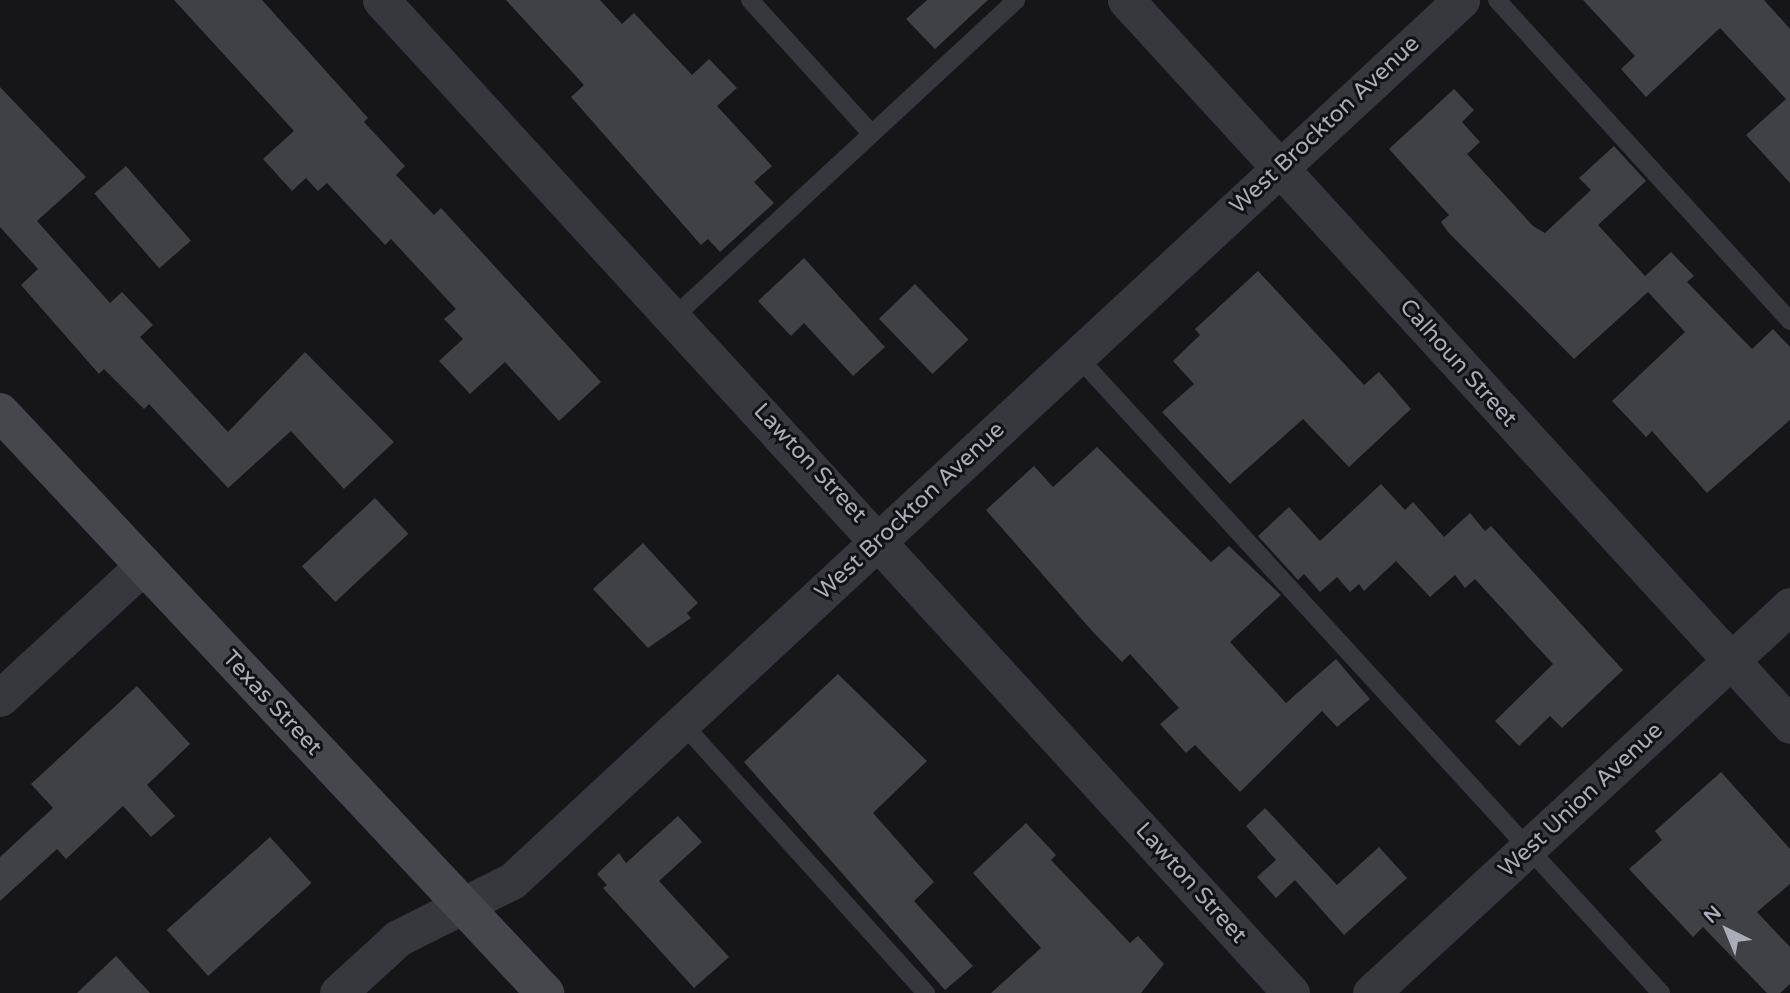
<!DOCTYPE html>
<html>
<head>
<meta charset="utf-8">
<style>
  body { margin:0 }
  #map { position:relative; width:1790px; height:993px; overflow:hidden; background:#161618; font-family:"Varela Round",sans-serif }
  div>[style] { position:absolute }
  .building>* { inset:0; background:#404145; transform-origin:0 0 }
  .lane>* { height:18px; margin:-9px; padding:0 9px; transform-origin:9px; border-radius:9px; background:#37383d }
  .street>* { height:37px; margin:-18.5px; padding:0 18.5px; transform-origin:18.5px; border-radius:18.5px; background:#37383d }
  .secondary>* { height:38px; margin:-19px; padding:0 19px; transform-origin:19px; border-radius:19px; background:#45474d }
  span { translate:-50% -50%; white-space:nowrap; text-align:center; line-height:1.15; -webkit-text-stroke:6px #111113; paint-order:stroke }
  .street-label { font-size:23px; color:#a8adb8 }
  .north { position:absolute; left:1692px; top:895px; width:70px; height:70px; -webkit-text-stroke:5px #111113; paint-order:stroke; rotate:317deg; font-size:19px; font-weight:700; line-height:28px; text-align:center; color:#a8adb8 }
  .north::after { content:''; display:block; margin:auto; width:24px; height:32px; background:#a8adb8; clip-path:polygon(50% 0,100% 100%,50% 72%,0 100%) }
</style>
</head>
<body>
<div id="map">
  <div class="building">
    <div style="clip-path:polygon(174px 0,262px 0,368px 118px,364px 122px,405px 166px,396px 175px,434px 215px,441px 208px,601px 382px,559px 421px,505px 362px,470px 394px,439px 361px,463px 339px,444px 319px,456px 309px,391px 239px,385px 245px,327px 183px,318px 191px,306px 178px,292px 191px,263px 159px,294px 131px)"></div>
    <div style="clip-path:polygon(506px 0,600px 0,622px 24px,634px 13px,692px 75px,709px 59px,737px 88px,717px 106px,772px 166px,754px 182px,774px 203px,720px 252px,708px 239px,701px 245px,571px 97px,584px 85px)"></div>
    <div style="clip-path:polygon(927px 0,988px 0,935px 49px,906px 19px)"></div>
    <div style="clip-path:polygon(1583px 0,1764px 0,1790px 29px,1790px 183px,1746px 135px,1786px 99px,1720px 28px,1646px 97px,1621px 69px,1635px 56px)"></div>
    <div style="clip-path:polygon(0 87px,86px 177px,37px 221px,110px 303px,122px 292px,153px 325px,140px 337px,228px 432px,305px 352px,394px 442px,344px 489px,291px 431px,228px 488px,149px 404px,144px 409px,104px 369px,99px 374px,21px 285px,38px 269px,0 227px)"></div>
    <div style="clip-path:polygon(1454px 89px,1474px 110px,1462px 122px,1480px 142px,1467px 154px,1533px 226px,1545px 233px,1591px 190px,1579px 178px,1614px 146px,1646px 181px,1598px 225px,1645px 276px,1671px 252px,1694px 276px,1687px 282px,1752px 349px,1773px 329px,1790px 347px,1790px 420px,1707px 493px,1652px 431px,1646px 437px,1612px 401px,1685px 332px,1648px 292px,1574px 359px,1448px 232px,1441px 222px,1449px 215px,1389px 149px)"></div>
    <div style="left:126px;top:166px;width:99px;height:42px;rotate:49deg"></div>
    <div style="clip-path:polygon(804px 258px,885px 347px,853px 376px,804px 323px,791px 336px,758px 301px)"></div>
    <div style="clip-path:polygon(1258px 271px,1364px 385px,1379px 372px,1411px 409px,1349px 467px,1303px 419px,1230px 484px,1162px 412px,1194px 384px,1173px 361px,1200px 335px,1195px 329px)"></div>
    <div style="left:915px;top:284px;width:77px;height:50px;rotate:46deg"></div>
    <div style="clip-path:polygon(1097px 447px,1211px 562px,1229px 546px,1281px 595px,1230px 642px,1286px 703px,1336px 659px,1370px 699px,1337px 727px,1322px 711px,1240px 792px,1195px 745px,1186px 753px,1160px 724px,1179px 708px,1130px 654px,1122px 662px,1093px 632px,986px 510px,1034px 466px,1053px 487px)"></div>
    <div style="clip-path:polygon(1381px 484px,1405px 510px,1413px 502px,1444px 537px,1470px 513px,1485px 531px,1491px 526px,1623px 670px,1562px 728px,1550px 716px,1519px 746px,1495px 721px,1553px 664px,1475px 579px,1465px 588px,1455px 575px,1430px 597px,1396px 561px,1364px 591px,1359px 584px,1350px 592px,1337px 577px,1320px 592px,1304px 574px,1298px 580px,1258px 536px,1289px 507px,1320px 541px)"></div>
    <div style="left:375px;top:498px;width:49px;height:100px;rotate:47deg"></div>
    <div style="clip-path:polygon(643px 543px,698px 603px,687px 613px,691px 618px,648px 648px,593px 589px)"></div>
    <div style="clip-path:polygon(838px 674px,927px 761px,873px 813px,934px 882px,914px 901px,973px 966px,945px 990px,744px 762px)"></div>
    <div style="clip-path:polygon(137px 686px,190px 744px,147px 785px,175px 816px,151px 837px,123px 806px,66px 859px,57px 849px,0 901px,0 857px,53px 808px,31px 784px)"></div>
    <div style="clip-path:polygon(1721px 772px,1790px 849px,1790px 884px,1757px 912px,1790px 947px,1790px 984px,1780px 993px,1767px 993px,1703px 927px,1693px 937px,1629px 869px,1662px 840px,1655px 831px)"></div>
    <div style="clip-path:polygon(1265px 808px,1337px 885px,1379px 847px,1407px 878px,1344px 935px,1295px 880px,1276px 898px,1257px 877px,1276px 860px,1246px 826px)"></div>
    <div style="clip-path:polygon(678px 816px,702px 842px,659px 881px,729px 957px,694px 988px,603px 888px,607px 885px,597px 874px,619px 853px,626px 863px)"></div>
    <div style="clip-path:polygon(1026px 823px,1056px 855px,1051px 860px,1130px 943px,1138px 936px,1164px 964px,1141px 993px,991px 993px,1041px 948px,973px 873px)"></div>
    <div style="left:270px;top:837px;width:62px;height:139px;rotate:48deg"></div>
    <div style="clip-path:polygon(116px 956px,150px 993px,77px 993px)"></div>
  </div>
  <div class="lane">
    <div style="left:750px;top:0;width:181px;rotate:47.7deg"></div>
    <div style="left:1497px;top:0;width:435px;rotate:47.6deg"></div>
    <div style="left:675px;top:316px;width:465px;rotate:-42.8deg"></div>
    <div style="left:1078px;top:357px;width:863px;rotate:47.49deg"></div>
    <div style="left:682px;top:723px;width:364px;rotate:47.9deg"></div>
  </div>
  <div class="street">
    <div style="left:381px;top:0;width:1347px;rotate:47.5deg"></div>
    <div style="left:1126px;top:0;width:983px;rotate:47.51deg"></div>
    <div style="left:0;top:698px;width:195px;rotate:-42.7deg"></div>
    <div style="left:338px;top:993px;width:81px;rotate:-42.5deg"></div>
    <div style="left:398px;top:938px;width:127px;rotate:-26.6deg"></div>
    <div style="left:512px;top:881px;width:1295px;rotate:-42.87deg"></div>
    <div style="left:1371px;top:993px;width:570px;rotate:-42.73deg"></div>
  </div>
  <div class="secondary">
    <div style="left:0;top:412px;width:797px;rotate:46.83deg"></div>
  </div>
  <div class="street-label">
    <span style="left:1325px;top:125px;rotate:-43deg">West Brockton Avenue</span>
    <span style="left:1458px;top:363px;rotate:48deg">Calhoun Street</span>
    <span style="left:810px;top:463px;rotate:47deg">Lawton Street</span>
    <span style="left:910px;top:511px;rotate:-43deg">West Brockton Avenue</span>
    <span style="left:272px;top:703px;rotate:47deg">Texas Street</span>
    <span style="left:1581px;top:800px;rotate:-43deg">West Union Avenue</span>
    <span style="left:1191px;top:883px;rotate:48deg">Lawton Street</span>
  </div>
  <div class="north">N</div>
</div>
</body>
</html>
